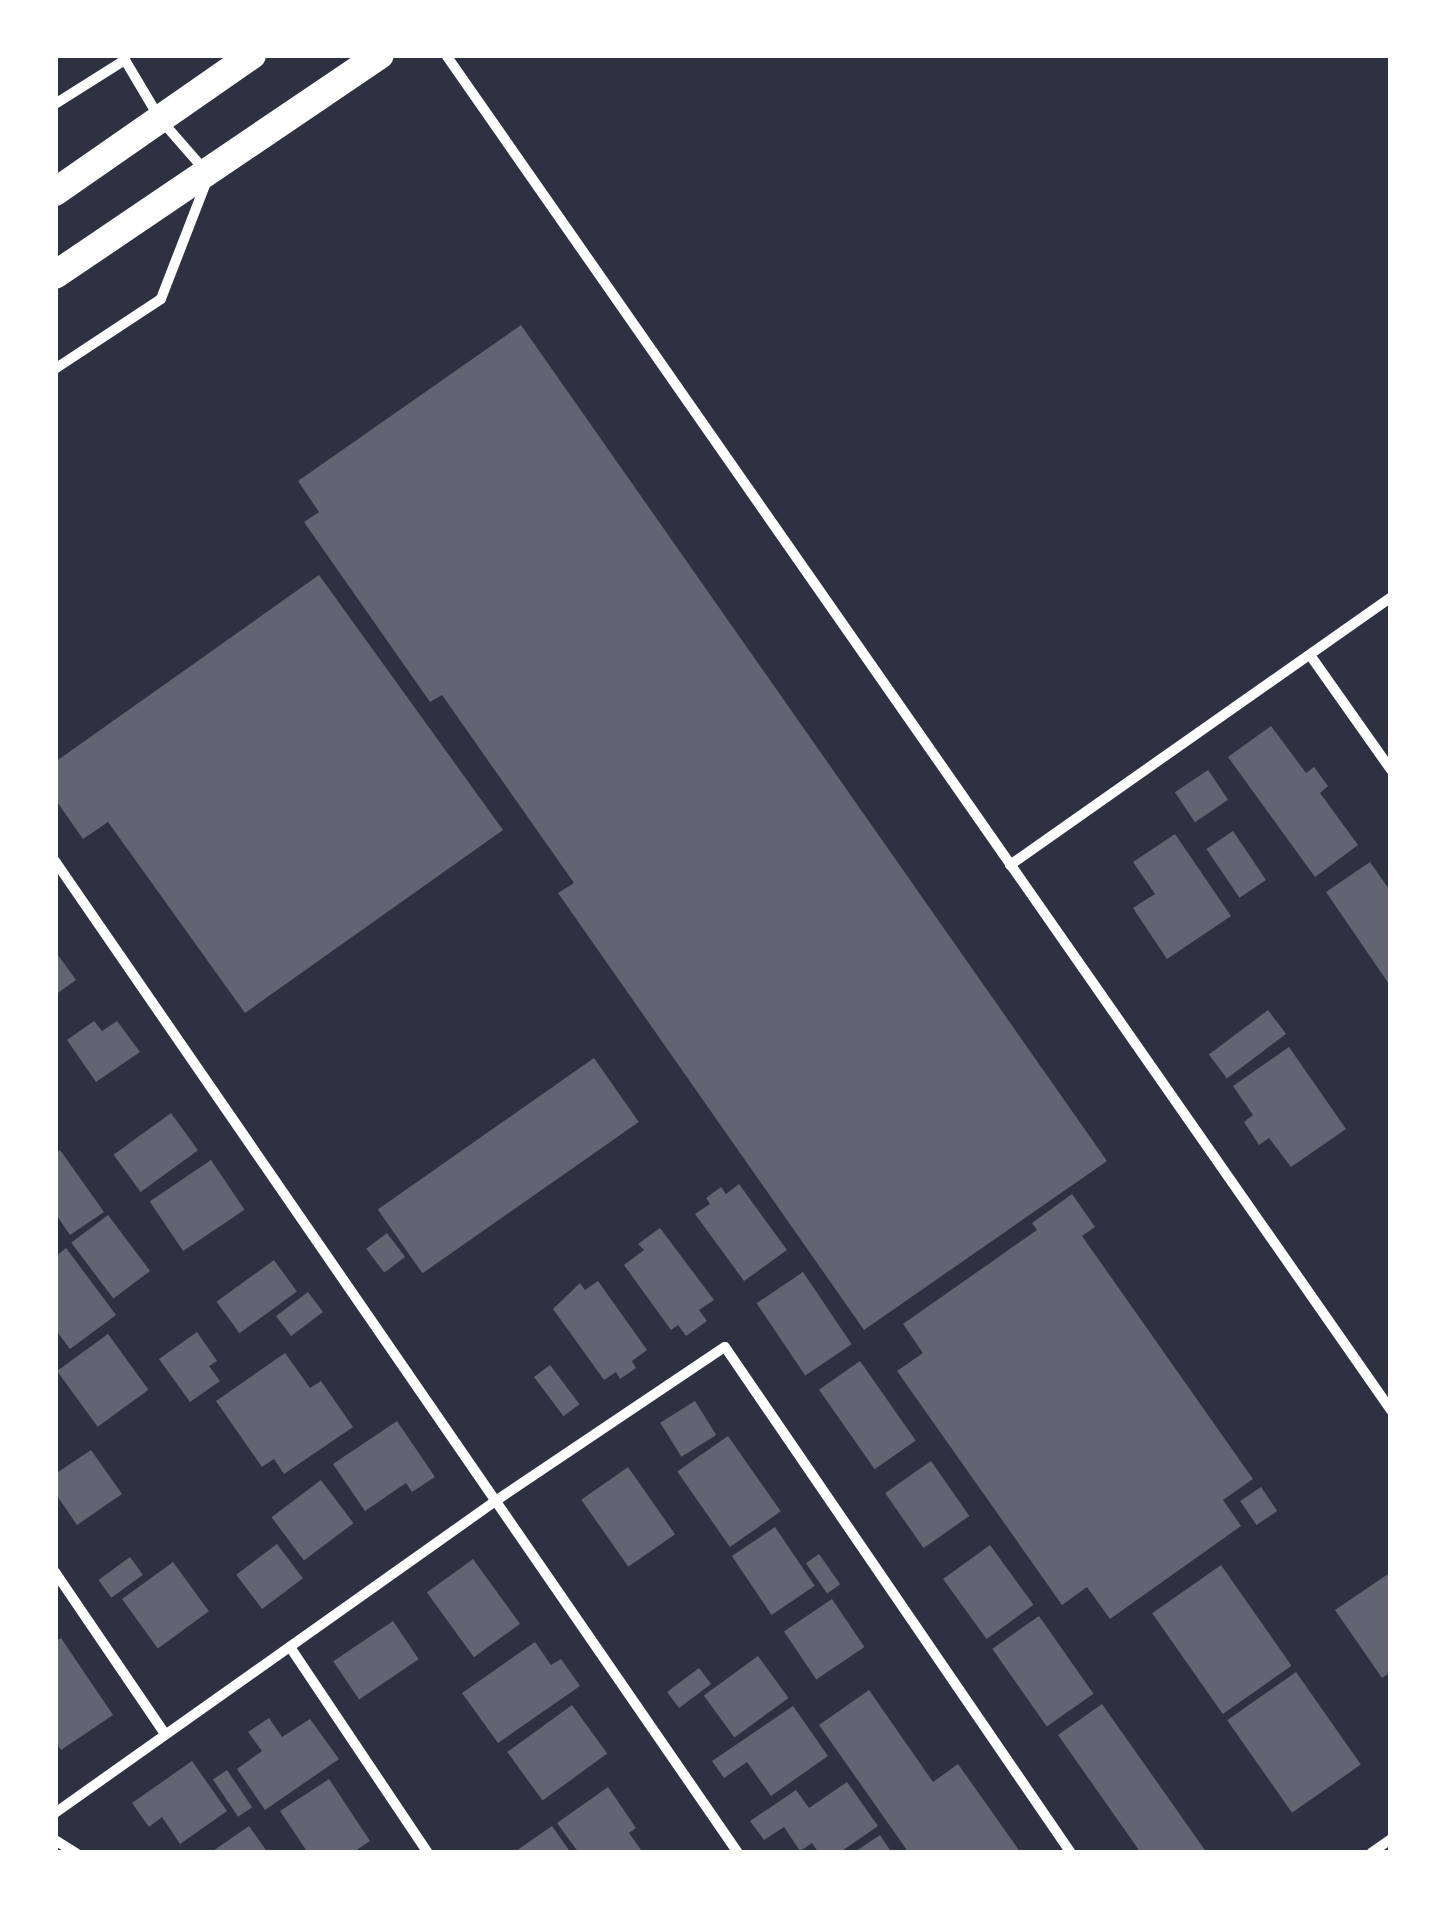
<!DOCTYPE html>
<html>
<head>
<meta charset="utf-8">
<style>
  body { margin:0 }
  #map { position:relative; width:1446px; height:1908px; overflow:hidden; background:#2d3142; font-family:Manrope,sans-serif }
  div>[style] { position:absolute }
  .building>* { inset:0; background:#626471; transform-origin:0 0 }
  .minor>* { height:10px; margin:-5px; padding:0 5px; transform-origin:5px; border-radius:5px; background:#fff }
  .trunk>* { height:28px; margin:-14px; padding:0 14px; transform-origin:14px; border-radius:14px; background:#fff }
  span { translate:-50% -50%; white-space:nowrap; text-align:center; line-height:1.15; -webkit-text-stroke:8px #fff; paint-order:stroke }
  .frame { position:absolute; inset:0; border:58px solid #fff; pointer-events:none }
</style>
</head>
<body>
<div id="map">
  <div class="building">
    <div style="clip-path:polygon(521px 325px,1107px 1161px,864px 1330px,558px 893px,574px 883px,442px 695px,430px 702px,304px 522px,319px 512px,298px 481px)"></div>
    <div style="clip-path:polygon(319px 575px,503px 830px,245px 1013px,108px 822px,83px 839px,55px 799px,55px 762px)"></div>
    <div style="clip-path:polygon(1271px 726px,1306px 773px,1314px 767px,1328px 786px,1320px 793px,1358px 845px,1315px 877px,1228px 757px)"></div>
    <div style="left:1208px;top:770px;width:36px;height:40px;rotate:56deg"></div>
    <div style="left:1233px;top:831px;width:59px;height:32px;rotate:56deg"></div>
    <div style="clip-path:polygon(1175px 834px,1231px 916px,1167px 959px,1133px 908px,1155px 894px,1133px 862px)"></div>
    <div style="clip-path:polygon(1370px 862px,1391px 892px,1391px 987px,1326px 892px)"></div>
    <div style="clip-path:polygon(55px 951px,76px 980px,55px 995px)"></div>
    <div style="left:1268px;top:1010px;width:30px;height:74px;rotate:53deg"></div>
    <div style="clip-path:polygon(94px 1021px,102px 1031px,117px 1021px,140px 1052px,96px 1082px,67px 1040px)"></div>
    <div style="clip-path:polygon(1289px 1047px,1346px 1129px,1291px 1167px,1269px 1138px,1259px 1145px,1244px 1122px,1253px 1115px,1233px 1086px)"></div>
    <div style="left:594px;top:1058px;width:78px;height:264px;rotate:55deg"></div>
    <div style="left:171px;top:1113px;width:46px;height:71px;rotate:54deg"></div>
    <div style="clip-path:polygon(60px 1150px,104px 1212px,70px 1235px,55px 1213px,55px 1154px)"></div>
    <div style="left:211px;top:1160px;width:60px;height:74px;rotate:56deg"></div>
    <div style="clip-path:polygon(739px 1184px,787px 1250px,744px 1281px,695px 1214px,710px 1204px,706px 1198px,721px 1187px,726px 1194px)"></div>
    <div style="clip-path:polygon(1072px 1194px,1095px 1227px,1082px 1236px,1253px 1479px,1223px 1500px,1241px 1526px,1110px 1619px,1087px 1587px,1062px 1605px,897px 1371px,923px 1353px,903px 1324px,1037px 1230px,1032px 1223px)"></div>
    <div style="left:108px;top:1215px;width:70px;height:46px;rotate:53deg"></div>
    <div style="clip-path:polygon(660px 1228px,714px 1300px,699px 1310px,707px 1321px,686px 1336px,678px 1325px,671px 1330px,624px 1265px,644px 1250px,638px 1244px)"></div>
    <div style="left:387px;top:1233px;width:30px;height:26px;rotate:53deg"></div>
    <div style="clip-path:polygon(66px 1248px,116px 1315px,70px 1349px,55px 1329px,55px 1257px)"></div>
    <div style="left:274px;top:1260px;width:39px;height:71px;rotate:54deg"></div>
    <div style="left:803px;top:1272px;width:87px;height:56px;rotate:56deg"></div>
    <div style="clip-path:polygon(598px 1281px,647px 1350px,632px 1361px,636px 1368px,620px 1379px,616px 1372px,604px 1380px,553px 1309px,580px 1283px,585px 1290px)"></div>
    <div style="left:308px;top:1292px;width:25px;height:40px;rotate:53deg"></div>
    <div style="clip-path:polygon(197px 1332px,217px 1361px,209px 1366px,220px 1381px,190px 1402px,159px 1359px)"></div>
    <div style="left:108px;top:1334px;width:69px;height:63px;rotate:54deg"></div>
    <div style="clip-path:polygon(285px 1353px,310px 1388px,321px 1381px,353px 1427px,284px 1474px,274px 1459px,262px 1467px,216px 1401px)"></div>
    <div style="left:860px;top:1361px;width:97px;height:50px;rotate:55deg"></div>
    <div style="left:550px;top:1365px;width:49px;height:20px;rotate:53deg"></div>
    <div style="left:695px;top:1401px;width:40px;height:41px;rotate:58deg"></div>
    <div style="clip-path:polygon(397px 1421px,435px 1477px,412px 1492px,406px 1483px,365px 1511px,333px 1464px)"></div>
    <div style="left:728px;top:1436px;width:92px;height:62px;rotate:55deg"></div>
    <div style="clip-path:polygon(91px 1450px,122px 1494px,77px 1525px,55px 1493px,55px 1474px)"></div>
    <div style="left:931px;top:1461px;width:67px;height:56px;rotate:55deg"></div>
    <div style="left:628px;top:1467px;width:82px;height:57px;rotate:55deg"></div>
    <div style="left:321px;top:1480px;width:54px;height:62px;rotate:53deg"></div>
    <div style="left:1261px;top:1487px;width:29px;height:25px;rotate:56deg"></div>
    <div style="left:775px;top:1527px;width:71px;height:52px;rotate:56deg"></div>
    <div style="left:277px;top:1544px;width:43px;height:51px;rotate:53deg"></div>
    <div style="left:990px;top:1545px;width:74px;height:58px;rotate:54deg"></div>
    <div style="left:819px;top:1554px;width:37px;height:16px;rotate:55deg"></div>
    <div style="left:130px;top:1557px;width:22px;height:39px;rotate:54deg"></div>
    <div style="left:473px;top:1559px;width:80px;height:57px;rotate:54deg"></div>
    <div style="left:173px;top:1562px;width:61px;height:63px;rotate:54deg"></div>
    <div style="left:1221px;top:1565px;width:123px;height:84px;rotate:55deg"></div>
    <div style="clip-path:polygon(1391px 1572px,1391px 1672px,1382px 1678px,1335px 1610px)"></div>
    <div style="left:832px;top:1599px;width:58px;height:58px;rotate:56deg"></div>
    <div style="left:1039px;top:1616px;width:95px;height:57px;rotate:55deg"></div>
    <div style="left:393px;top:1621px;width:46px;height:72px;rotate:56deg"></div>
    <div style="clip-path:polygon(61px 1638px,113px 1715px,61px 1750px,55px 1741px,55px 1641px)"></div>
    <div style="clip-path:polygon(535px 1642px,551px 1665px,561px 1659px,580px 1686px,498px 1743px,462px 1693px)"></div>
    <div style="left:758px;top:1656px;width:52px;height:67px;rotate:54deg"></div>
    <div style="left:699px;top:1668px;width:20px;height:40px;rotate:53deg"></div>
    <div style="left:1296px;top:1672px;width:113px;height:84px;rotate:55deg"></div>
    <div style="clip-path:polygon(869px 1690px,933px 1782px,958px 1764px,1021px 1853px,909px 1853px,819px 1725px)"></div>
    <div style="clip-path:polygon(1102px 1704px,1207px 1853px,1141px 1853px,1058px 1735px)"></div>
    <div style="left:572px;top:1705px;width:60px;height:80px;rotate:54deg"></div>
    <div style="clip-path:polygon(793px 1706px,828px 1756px,771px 1796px,747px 1762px,724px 1778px,712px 1761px)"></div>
    <div style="clip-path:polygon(269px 1718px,282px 1737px,310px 1719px,339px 1759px,265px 1810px,237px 1769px,262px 1751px,248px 1732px)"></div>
    <div style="clip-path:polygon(192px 1761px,227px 1811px,180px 1844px,162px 1817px,149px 1827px,132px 1803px)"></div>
    <div style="left:227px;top:1770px;width:45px;height:17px;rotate:56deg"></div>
    <div style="clip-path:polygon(329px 1779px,370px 1841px,352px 1853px,308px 1853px,280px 1811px)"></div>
    <div style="clip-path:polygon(847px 1782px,878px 1826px,839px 1853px,819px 1853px,812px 1843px,800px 1851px,784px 1827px,764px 1840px,750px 1821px,796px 1790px,809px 1808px)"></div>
    <div style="clip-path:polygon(608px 1787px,636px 1828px,629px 1833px,641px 1850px,579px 1853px,557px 1823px)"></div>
    <div style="clip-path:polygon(249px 1826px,268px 1853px,210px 1853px)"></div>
    <div style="clip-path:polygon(552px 1826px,571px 1853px,513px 1853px)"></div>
    <div style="clip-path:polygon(880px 1835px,892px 1853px,853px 1853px)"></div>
  </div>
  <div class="minor">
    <div style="left:446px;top:55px;width:1652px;rotate:55.11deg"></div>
    <div style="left:55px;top:104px;width:83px;rotate:-32.2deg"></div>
    <div style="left:125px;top:60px;width:69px;rotate:59.3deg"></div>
    <div style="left:160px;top:119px;width:74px;rotate:48.8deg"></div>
    <div style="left:209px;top:175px;width:133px;rotate:111.2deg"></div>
    <div style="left:161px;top:299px;width:127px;rotate:146.6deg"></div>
    <div style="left:1310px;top:655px;width:141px;rotate:54.8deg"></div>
    <div style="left:55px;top:861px;width:1204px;rotate:55.45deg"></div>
    <div style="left:1010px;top:865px;width:466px;rotate:-35.1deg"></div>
    <div style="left:55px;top:1572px;width:196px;rotate:55.8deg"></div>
    <div style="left:290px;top:1647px;width:248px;rotate:56.2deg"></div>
    <div style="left:55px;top:1813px;width:538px;rotate:-35.31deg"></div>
    <div style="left:494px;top:1502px;width:278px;rotate:-33.9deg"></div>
    <div style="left:725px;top:1347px;width:613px;rotate:55.64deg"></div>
    <div style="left:55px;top:1840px;width:25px;rotate:32deg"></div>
    <div style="left:1371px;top:1853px;width:24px;rotate:-35deg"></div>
  </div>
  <div class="trunk">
    <div style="left:55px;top:192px;width:240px;rotate:-34.8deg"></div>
    <div style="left:55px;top:275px;width:392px;rotate:-34.1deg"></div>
  </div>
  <div class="frame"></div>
</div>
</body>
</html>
